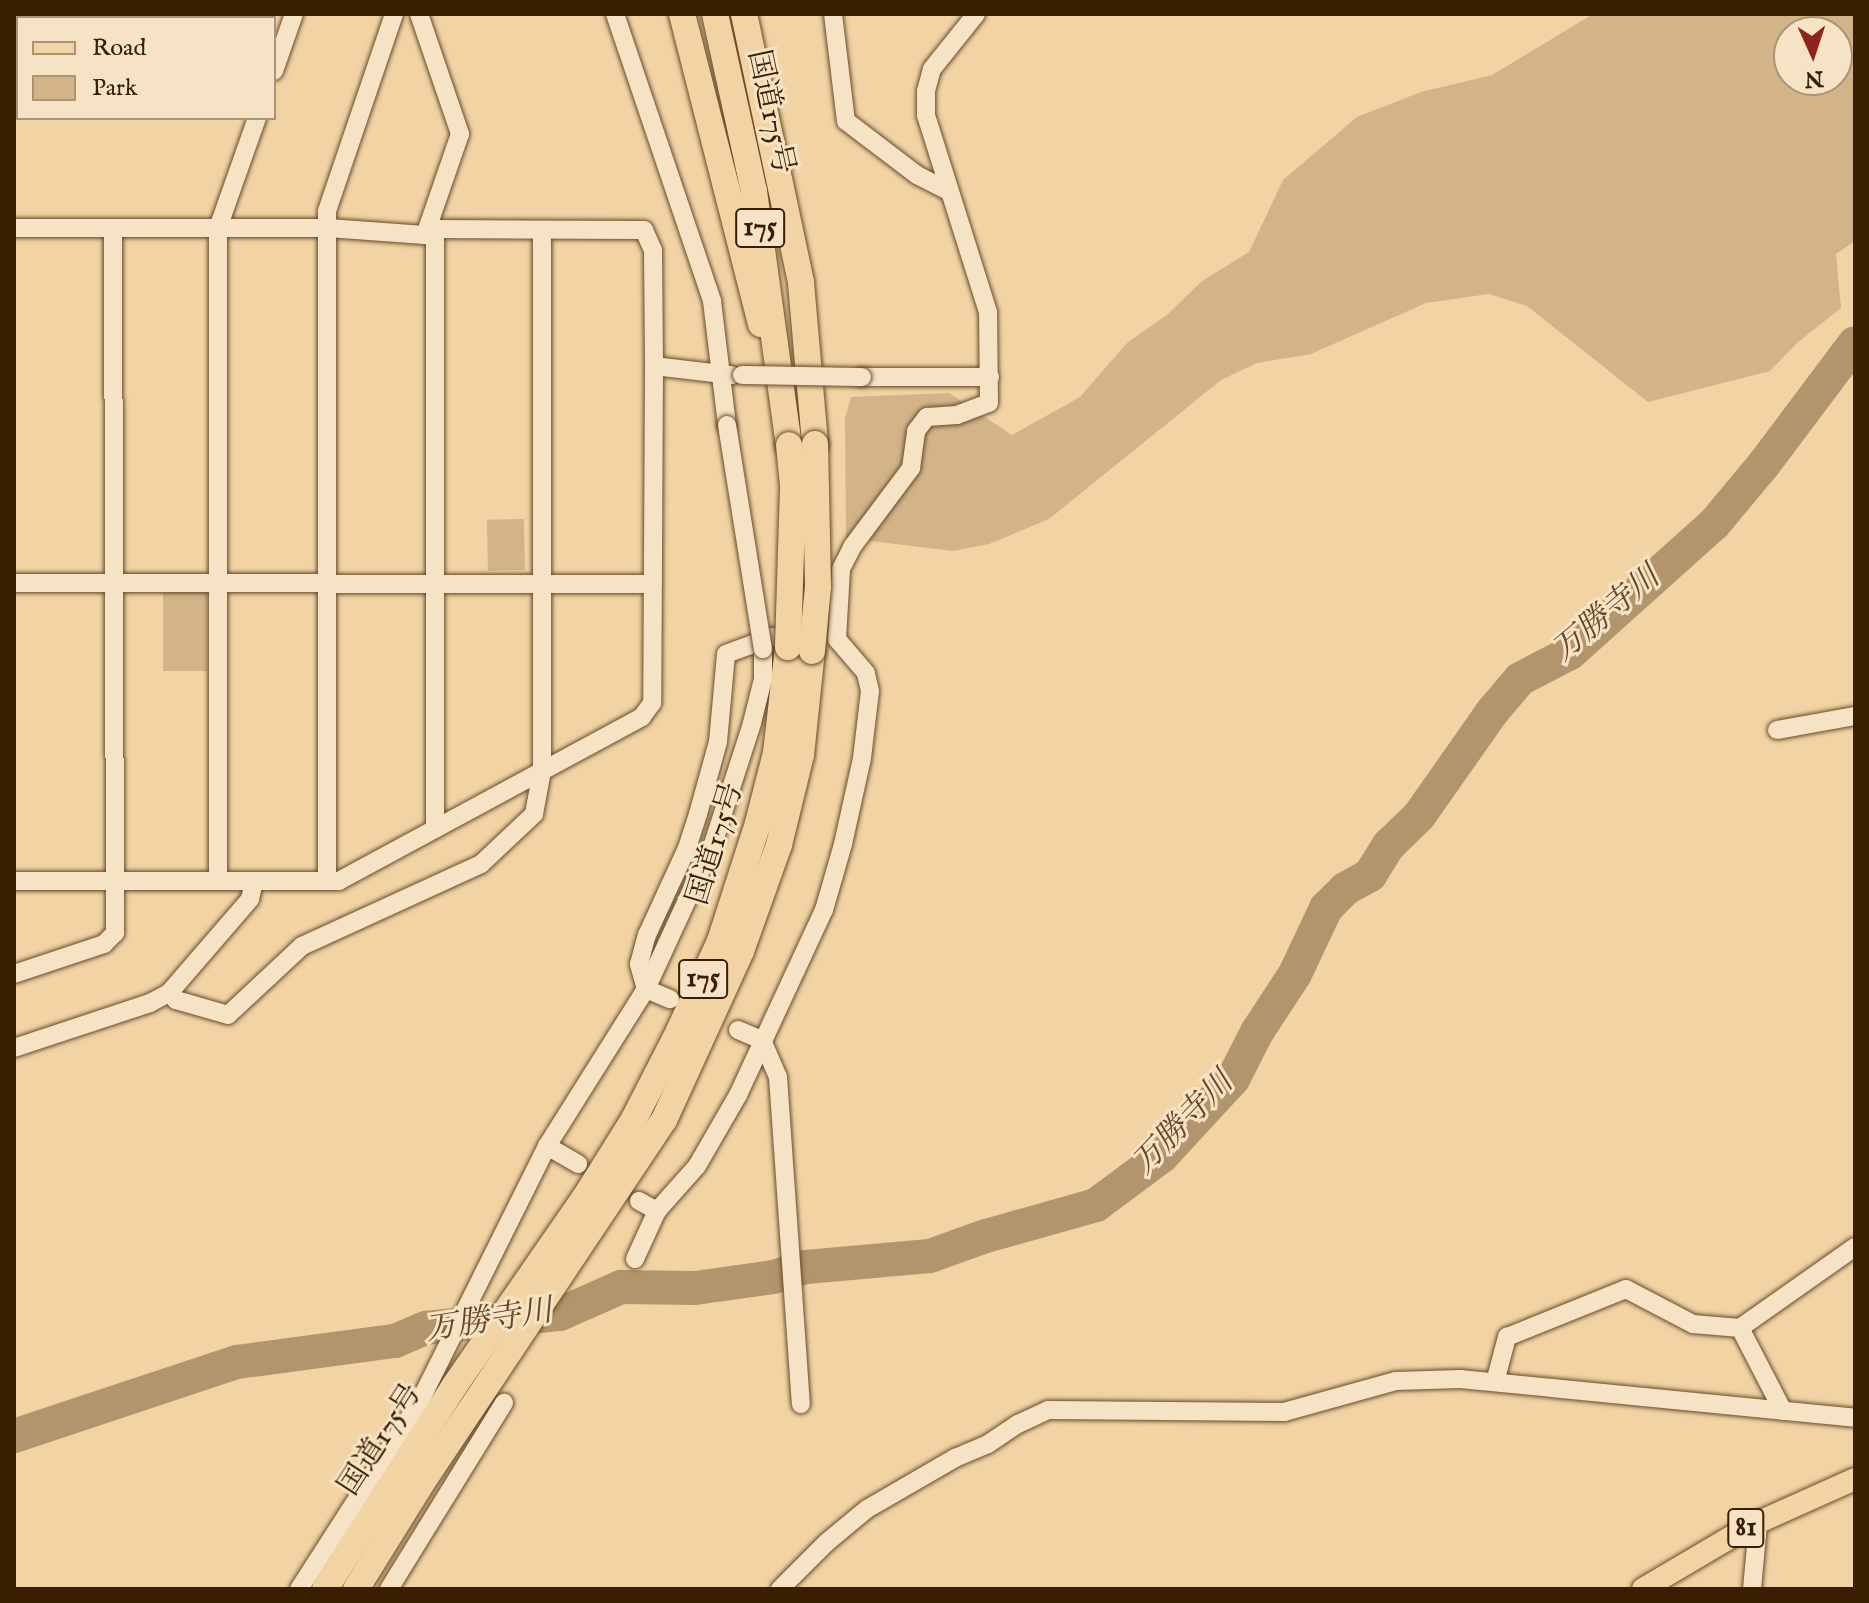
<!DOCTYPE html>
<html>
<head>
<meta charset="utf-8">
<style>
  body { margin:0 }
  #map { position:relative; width:1869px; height:1603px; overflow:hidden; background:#f1d3a4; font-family:"IM FELL English","Noto Serif JP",serif }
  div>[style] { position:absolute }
  .green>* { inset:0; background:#d2b488; transform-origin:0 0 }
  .river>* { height:34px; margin:-17px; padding:0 17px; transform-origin:17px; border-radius:17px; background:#b3956d }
  .roads { filter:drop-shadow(0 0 2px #684b2a) drop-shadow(0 0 2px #684b2a) }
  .minor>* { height:18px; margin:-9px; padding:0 9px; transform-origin:9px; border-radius:9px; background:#f6e2c4 }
  .major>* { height:22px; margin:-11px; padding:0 11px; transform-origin:11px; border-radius:11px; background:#f1d3a4 }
  .highway>* { height:26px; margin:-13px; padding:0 13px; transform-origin:13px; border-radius:13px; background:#f1d3a4 }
  .bridges { filter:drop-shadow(0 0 2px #684b2a) drop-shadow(0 0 2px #684b2a) }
  .minor-bridge>* { height:18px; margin:-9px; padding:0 9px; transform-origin:9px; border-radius:9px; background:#f6e2c4 }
  .highway-bridge>* { height:26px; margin:-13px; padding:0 13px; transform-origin:13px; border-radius:13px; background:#f1d3a4 }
  span { translate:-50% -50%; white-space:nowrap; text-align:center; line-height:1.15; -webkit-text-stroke:6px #f6e2c4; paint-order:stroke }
  .shield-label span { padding:2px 6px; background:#f6e2c4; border:2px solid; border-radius:6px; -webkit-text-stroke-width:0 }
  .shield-label { font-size:28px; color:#3a1e01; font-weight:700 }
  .street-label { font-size:30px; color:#3a1e01 }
  .water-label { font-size:32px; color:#644827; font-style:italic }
  .frame { position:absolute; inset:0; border:16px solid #3a1e01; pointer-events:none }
  .legend { position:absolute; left:16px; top:16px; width:260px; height:104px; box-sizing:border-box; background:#f6e2c4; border:2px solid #ab9476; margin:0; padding:10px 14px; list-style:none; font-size:24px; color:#3a1e01 }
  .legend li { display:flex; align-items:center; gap:16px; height:40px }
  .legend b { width:40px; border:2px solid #ab9476 }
  .north { position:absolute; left:1773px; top:16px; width:80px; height:80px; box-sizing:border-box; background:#f6e2c4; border:2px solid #ab9476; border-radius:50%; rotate:177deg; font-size:22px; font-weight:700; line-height:32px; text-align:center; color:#3a1e01 }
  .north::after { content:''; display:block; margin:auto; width:28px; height:36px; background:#8f2418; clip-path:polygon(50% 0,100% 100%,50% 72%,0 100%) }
</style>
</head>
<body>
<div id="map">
  <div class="green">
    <div style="clip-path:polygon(evenodd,1593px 14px,1855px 14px,1855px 241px,1836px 254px,1841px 308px,1797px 343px,1770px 371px,1648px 402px,1527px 306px,1489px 294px,1426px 303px,1311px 354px,1257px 363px,1221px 380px,1049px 519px,989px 544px,953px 551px,846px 538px,845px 418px,851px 397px,949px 393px,1012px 435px,1080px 397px,1127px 343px,1168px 314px,1202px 281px,1249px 252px,1283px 180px,1357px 117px,1421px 92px,1492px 75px,1593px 14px,1789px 32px,1837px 32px,1837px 80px,1789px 80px,1789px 32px)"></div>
    <div style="left:524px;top:519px;width:51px;height:37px;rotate:89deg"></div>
    <div style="left:163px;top:590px;width:44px;height:81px"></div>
  </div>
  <div class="river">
    <div style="left:14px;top:1436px;width:235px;rotate:-18.4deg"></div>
    <div style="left:237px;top:1362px;width:159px;rotate:-7.6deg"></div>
    <div style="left:395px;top:1341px;width:34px;rotate:-23deg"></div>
    <div style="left:426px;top:1328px;width:135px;rotate:-6deg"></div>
    <div style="left:560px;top:1314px;width:67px;rotate:-23.9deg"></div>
    <div style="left:621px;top:1287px;width:74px;rotate:0.8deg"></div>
    <div style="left:695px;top:1288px;width:79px;rotate:-8deg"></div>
    <div style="left:773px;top:1277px;width:34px;rotate:-17deg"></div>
    <div style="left:806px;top:1267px;width:124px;rotate:-5.1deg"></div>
    <div style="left:930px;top:1256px;width:59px;rotate:-19.7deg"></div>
    <div style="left:986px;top:1236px;width:114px;rotate:-15.7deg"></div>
    <div style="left:1096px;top:1205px;width:82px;rotate:-36.6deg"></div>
    <div style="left:1162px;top:1156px;width:105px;rotate:-47.3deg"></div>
    <div style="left:1233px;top:1079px;width:53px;rotate:-62.9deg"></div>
    <div style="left:1257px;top:1032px;width:69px;rotate:-56.8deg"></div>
    <div style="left:1295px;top:974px;width:73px;rotate:-64.8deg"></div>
    <div style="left:1326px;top:908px;width:27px;rotate:-45deg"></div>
    <div style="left:1345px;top:889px;width:29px;rotate:-29deg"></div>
    <div style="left:1370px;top:875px;width:36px;rotate:-58deg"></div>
    <div style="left:1389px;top:845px;width:42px;rotate:-44deg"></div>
    <div style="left:1419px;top:816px;width:127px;rotate:-54.9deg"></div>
    <div style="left:1492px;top:712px;width:43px;rotate:-49.7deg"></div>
    <div style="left:1520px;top:679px;width:56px;rotate:-27.5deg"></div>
    <div style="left:1570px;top:653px;width:193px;rotate:-41.9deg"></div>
    <div style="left:1714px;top:524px;width:78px;rotate:-50.2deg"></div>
    <div style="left:1764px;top:464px;width:151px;rotate:-53.1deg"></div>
  </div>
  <div class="roads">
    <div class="minor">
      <div style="left:419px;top:14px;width:127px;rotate:71.1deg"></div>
      <div style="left:460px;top:134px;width:107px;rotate:109.1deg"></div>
      <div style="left:615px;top:14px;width:303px;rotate:71.3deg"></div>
      <div style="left:712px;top:301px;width:125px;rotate:83.1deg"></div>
      <div style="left:833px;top:14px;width:108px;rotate:83.1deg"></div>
      <div style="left:846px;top:121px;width:89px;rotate:37.3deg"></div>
      <div style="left:917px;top:175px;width:34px;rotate:27deg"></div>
      <div style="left:274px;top:71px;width:60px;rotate:-70.7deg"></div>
      <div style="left:14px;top:228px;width:314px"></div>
      <div style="left:328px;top:228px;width:97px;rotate:4.1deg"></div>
      <div style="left:425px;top:235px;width:12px;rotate:-31deg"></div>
      <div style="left:435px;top:229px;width:209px;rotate:0.3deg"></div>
      <div style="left:644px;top:230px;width:22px;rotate:66deg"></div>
      <div style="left:653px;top:250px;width:116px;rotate:89.5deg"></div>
      <div style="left:654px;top:366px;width:337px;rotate:90.3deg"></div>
      <div style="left:652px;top:703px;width:17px;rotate:126deg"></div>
      <div style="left:642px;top:717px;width:345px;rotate:151.6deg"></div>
      <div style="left:339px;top:881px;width:325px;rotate:180deg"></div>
      <div style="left:435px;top:229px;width:600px;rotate:90deg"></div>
      <div style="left:654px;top:366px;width:78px;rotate:6.7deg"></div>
      <div style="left:862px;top:377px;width:128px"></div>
      <div style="left:14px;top:583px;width:639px;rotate:0.09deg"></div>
      <div style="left:1777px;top:730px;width:79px;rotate:-10.2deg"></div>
      <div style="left:218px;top:881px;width:653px;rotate:-90deg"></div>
      <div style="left:218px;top:228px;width:117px;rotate:-70.5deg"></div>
      <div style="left:327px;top:881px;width:670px;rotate:-90deg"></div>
      <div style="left:327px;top:211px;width:208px;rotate:-71.2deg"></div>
      <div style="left:14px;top:974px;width:95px;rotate:-18.4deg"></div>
      <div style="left:104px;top:944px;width:16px;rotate:-45deg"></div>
      <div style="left:115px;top:933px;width:705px;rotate:-90.16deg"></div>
      <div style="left:646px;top:989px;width:26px;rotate:-106deg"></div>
      <div style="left:639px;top:964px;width:30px;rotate:-75deg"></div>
      <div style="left:647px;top:935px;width:96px;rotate:-65.3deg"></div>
      <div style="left:687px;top:848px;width:36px;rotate:-72deg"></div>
      <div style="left:698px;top:814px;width:75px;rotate:-74.5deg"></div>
      <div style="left:718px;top:742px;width:88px;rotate:-84.8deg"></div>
      <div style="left:726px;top:654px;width:49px;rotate:-20.3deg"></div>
      <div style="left:772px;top:637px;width:25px;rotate:2deg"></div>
      <div style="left:646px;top:989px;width:26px;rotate:23deg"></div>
      <div style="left:169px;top:993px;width:10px;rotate:45deg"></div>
      <div style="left:176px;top:1000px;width:54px;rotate:16.1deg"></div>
      <div style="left:228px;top:1015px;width:101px;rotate:-43deg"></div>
      <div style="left:302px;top:946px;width:197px;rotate:-24.6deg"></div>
      <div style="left:481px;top:864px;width:73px;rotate:-43.3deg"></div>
      <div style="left:534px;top:814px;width:44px;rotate:-79.5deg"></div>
      <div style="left:542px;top:771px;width:541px;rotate:-90deg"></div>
      <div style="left:738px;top:1030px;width:26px;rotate:23deg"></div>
      <div style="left:762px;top:1040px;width:40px;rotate:66.6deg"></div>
      <div style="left:778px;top:1077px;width:328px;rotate:86deg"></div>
      <div style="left:14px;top:1048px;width:143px;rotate:-18.3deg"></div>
      <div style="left:150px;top:1003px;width:21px;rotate:-28deg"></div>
      <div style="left:169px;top:993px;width:124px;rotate:-49.2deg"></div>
      <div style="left:250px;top:899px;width:18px;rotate:-77deg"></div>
      <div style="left:547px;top:1146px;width:36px;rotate:30deg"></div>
      <div style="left:639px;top:1201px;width:21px;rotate:29deg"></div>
      <div style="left:635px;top:1259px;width:53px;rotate:-65.4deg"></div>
      <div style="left:657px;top:1211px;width:60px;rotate:-48.4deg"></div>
      <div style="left:697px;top:1166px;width:82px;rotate:-60deg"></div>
      <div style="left:738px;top:1095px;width:204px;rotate:-65.1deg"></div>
      <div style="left:824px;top:910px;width:69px;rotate:-73.9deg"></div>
      <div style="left:843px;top:844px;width:88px;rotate:-77.5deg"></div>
      <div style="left:862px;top:758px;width:67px;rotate:-83.2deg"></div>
      <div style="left:870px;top:691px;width:18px;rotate:-103deg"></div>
      <div style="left:866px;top:673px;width:45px;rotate:-130.5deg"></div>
      <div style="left:837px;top:639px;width:70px;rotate:-86.7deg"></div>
      <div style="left:841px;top:569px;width:25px;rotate:-63deg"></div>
      <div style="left:852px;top:547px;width:99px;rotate:-53.2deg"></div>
      <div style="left:911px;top:468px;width:37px;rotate:-82deg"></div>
      <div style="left:916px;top:431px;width:18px;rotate:-52deg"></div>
      <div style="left:927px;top:417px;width:30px;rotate:-4deg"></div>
      <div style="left:957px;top:415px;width:34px;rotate:-21deg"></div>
      <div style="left:989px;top:403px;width:91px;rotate:-90.6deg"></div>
      <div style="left:988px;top:312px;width:207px;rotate:-107.5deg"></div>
      <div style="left:926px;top:115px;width:24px;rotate:-90deg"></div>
      <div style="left:926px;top:91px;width:23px;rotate:-75deg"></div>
      <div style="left:932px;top:69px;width:70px;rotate:-51.3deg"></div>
      <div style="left:1495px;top:1382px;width:47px;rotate:-75.1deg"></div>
      <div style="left:1507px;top:1337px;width:128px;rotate:-22deg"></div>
      <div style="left:1626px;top:1289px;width:76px;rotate:27.6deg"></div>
      <div style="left:1693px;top:1324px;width:47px;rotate:4.9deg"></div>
      <div style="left:1783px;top:1411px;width:93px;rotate:-117.4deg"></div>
      <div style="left:1740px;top:1328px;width:141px;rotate:-35.2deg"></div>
      <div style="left:299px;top:1589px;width:224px;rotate:-57.2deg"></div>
      <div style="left:420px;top:1401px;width:285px;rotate:-63.5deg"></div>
      <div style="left:547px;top:1146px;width:186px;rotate:-57.8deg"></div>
      <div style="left:646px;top:989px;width:160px;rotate:-65.2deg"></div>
      <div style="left:713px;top:844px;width:127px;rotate:-72.1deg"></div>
      <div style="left:752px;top:723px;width:45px;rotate:-76deg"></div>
      <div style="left:763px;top:679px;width:30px;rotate:-90deg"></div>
      <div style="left:389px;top:1589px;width:219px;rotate:-58.3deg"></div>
      <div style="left:780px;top:1589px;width:65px;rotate:-45deg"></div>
      <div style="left:826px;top:1543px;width:53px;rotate:-39.7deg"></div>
      <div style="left:867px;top:1509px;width:102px;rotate:-30.1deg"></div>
      <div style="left:955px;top:1458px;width:36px;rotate:-23deg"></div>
      <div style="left:988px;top:1444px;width:36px;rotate:-34deg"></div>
      <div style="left:1018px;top:1424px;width:33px;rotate:-25deg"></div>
      <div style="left:1048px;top:1410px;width:236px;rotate:0.5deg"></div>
      <div style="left:1284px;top:1412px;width:116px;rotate:-15.5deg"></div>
      <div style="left:1396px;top:1381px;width:64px;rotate:-1.8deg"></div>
      <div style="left:1460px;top:1379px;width:397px;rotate:5.6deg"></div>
      <div style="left:1752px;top:1589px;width:65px;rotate:-84.7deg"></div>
    </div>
    <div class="major">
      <div style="left:1643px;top:1589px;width:124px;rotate:-30.5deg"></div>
      <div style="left:1750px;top:1526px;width:115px;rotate:-24.1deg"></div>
    </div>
    <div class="highway">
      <div style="left:682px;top:14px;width:320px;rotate:75.7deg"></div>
      <div style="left:715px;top:14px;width:181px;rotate:77.6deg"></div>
      <div style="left:754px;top:191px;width:256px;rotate:82.2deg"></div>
      <div style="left:744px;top:14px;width:275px;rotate:78deg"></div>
      <div style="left:801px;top:283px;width:162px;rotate:85deg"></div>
      <div style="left:325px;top:1589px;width:242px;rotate:-57.5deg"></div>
      <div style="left:455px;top:1385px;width:226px;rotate:-55.3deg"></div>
      <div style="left:584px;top:1199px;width:94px;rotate:-58deg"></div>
      <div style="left:634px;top:1119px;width:99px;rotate:-62.9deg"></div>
      <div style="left:679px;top:1031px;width:99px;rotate:-65.5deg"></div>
      <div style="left:720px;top:941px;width:124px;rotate:-72.1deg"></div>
      <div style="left:758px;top:823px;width:72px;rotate:-75.6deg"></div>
      <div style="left:776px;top:753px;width:107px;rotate:-83.5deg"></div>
      <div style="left:356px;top:1589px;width:127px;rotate:-58.2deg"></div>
      <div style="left:423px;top:1481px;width:434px;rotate:-56.3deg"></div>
      <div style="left:664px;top:1120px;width:186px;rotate:-65.5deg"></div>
      <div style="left:741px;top:951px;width:113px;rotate:-70.3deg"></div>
      <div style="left:779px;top:845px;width:93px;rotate:-76.3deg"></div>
      <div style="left:801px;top:755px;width:105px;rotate:-84deg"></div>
    </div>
  </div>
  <div class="bridges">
    <div class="minor-bridge">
      <div style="left:742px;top:375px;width:120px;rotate:1deg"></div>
      <div style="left:727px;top:425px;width:227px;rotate:80.9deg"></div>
    </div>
    <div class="highway-bridge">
      <div style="left:788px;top:647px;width:162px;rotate:-88.2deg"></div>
      <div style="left:793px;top:485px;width:40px;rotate:-95.7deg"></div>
      <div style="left:812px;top:651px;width:65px;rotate:-84.7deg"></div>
      <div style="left:818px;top:586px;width:142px;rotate:-91.2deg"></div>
    </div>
  </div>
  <div class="shield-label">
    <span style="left:760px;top:228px">175</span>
    <span style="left:703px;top:979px">175</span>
    <span style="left:1746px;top:1528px">81</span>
  </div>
  <div class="street-label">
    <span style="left:770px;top:112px;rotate:78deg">国道175号</span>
    <span style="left:716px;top:844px;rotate:-73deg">国道175号</span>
    <span style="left:381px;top:1440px;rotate:-57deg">国道175号</span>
  </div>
  <div class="water-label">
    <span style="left:1607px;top:615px;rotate:-40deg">万勝寺川</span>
    <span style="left:1184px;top:1124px;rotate:-46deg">万勝寺川</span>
    <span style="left:489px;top:1322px;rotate:-9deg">万勝寺川</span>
  </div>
  <div class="frame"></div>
  <ul class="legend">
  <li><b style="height:10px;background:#f1d3a4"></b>Road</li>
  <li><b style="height:22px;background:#d2b488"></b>Park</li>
  </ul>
  <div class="north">N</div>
</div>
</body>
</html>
